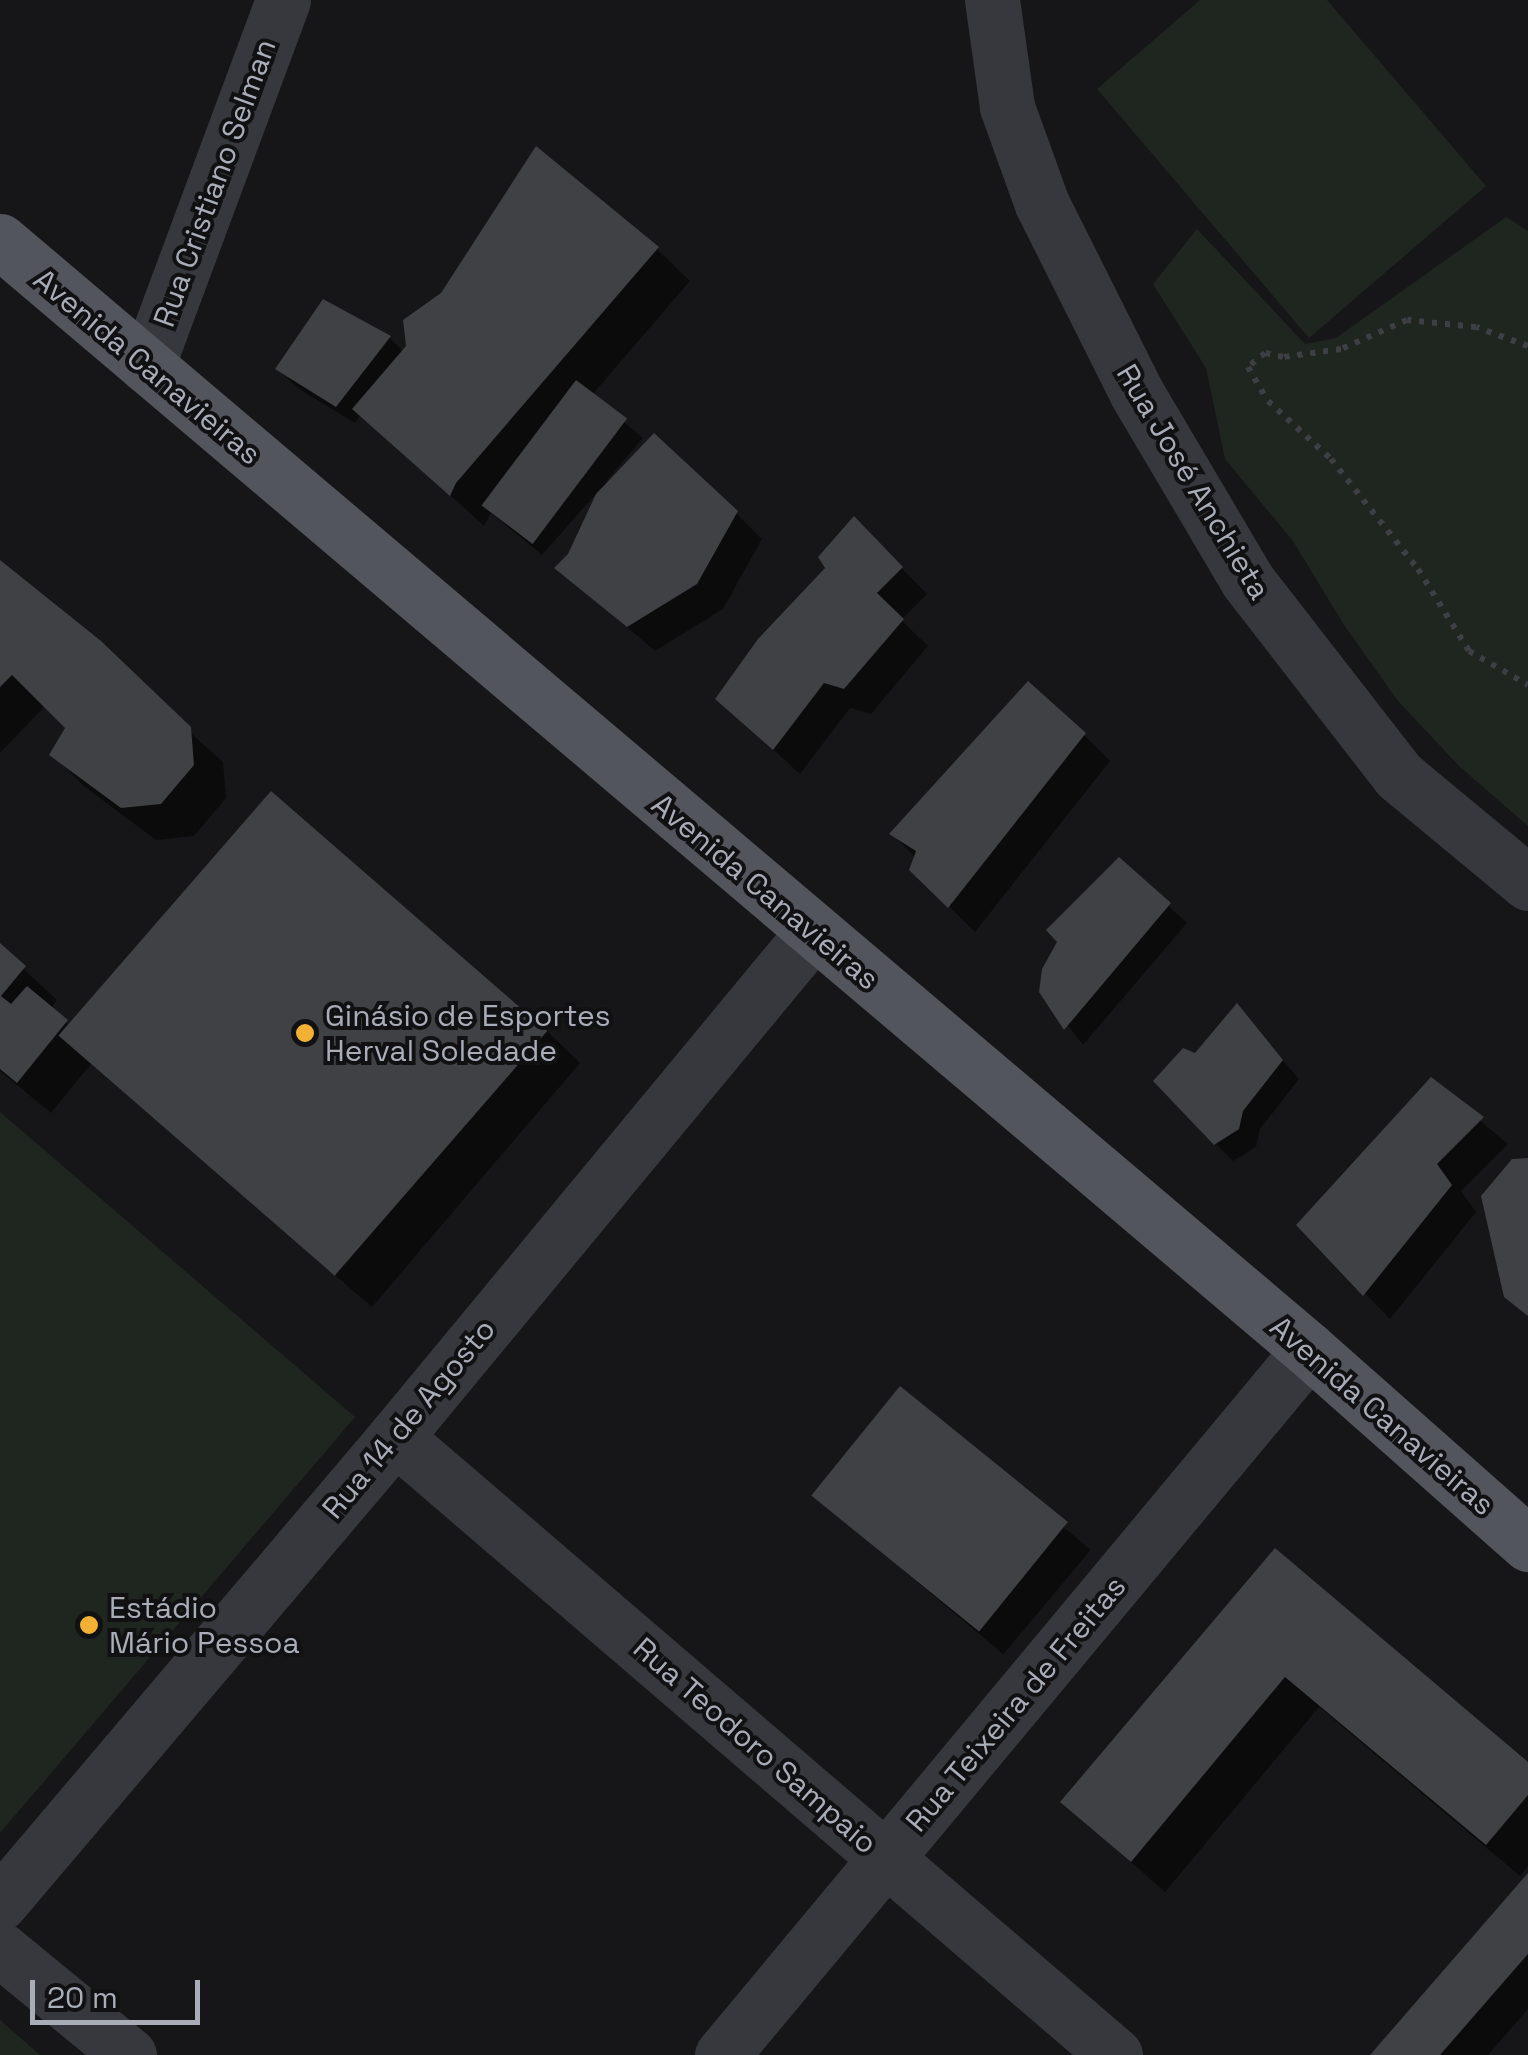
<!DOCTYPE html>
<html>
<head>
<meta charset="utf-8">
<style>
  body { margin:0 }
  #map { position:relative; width:1528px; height:2055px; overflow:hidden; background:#161618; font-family:"Space Grotesk",sans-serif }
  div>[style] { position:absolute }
  .green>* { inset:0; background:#1e261f }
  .shadow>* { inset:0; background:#0007; transform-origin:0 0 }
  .building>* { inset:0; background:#404145; transform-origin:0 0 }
  .path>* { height:6px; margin-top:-3px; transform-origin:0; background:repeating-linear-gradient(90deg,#3d3f44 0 5px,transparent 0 13px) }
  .minor>* { height:55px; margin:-27.5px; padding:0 27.5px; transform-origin:27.5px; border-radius:27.5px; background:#37383d }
  .major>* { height:55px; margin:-27.5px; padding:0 27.5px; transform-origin:27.5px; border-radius:27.5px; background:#53555c }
  .dots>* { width:28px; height:28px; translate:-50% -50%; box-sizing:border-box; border:5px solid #111113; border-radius:50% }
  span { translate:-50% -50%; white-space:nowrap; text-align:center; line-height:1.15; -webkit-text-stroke:8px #111113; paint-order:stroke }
  .street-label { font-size:30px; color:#a8adb8 }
  .poi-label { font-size:30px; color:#a8adb8 }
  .left { translate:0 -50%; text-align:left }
  .scale { position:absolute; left:30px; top:1980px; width:170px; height:45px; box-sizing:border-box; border:5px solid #a8adb8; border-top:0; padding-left:12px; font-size:30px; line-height:35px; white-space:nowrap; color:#a8adb8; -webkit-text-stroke:8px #111113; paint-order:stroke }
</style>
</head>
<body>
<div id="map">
  <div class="green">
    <div style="clip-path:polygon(1200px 0,1327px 0,1486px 186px,1309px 338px,1097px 89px)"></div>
    <div style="clip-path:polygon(1506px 217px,1528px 231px,1528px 826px,1460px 767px,1398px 701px,1344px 625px,1293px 541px,1225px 459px,1206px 368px,1153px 284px,1197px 229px,1305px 344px,1336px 338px)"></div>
    <div style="clip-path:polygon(0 1112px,355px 1417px,0 1833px)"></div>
    <div style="clip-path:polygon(0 2020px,40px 2055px,0 2055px)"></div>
  </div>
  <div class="shadow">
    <div style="clip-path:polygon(657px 249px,690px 281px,592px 395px,643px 438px,606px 481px,736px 513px,762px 539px,723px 609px,655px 651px,557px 568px,570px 556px,601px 488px,542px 555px,491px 513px,484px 526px,361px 414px,355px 423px,296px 387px,279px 369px,324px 302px,390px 338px,404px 352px)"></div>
    <div style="clip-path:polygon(854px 519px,927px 594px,901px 620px,928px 646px,871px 714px,850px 708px,800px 774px,718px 699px,829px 568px)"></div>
    <div style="clip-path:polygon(0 563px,223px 762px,226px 798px,194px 836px,156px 840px,85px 787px,52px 754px,68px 728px,46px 705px,0 753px)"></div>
    <div style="clip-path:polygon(1084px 735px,1110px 761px,975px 932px,912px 870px,916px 858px,892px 834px)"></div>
    <div style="clip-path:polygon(1120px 861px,1187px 923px,1083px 1045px,1042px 992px)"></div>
    <div style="clip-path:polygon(0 947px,57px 1000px,50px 1009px,73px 1029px,547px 1031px,580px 1063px,372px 1307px,91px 1064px,51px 1113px,0 1071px)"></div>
    <div style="clip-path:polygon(1237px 1006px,1299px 1079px,1260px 1129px,1256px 1147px,1233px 1161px,1216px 1144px)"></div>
    <div style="clip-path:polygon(1432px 1081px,1508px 1144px,1461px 1191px,1476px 1212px,1390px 1319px,1299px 1225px)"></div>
    <div style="left:900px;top:1390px;width:249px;height:136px;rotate:40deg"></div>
    <div style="clip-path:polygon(1275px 1551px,1528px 1765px,1528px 1866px,1520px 1876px,1319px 1707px,1165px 1892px,1063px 1802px)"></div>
    <div style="clip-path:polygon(1528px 1877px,1528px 2009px,1488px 2055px,1373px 2055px)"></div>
  </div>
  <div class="building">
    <div style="clip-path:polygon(536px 146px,659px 247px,456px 483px,450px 496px,352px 409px,406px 346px,403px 320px,441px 293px)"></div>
    <div style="clip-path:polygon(323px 299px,391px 336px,336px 407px,275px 369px)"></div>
    <div style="left:576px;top:380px;width:64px;height:157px;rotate:37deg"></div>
    <div style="clip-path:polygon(654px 433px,738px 511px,697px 584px,627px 627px,554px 568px,568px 554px,596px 494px)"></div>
    <div style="clip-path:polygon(854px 516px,903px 567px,877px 593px,904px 619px,844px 689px,824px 683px,773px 750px,715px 699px,758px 639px,825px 568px,818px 557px)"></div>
    <div style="clip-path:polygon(0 560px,101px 641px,191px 727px,194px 765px,161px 804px,121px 808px,49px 755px,65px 728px,12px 675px,0 687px)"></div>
    <div style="clip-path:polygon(1028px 681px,1086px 733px,948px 908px,909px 870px,916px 851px,889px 834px)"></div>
    <div style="left:271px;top:791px;width:366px;height:324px;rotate:41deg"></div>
    <div style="clip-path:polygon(1119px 857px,1171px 903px,1064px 1030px,1039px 992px,1042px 969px,1057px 942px,1046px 930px)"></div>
    <div style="clip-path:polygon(0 943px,26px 966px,1px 996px,11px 1004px,27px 986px,68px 1020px,17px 1083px,0 1069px)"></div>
    <div style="clip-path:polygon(1237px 1003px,1283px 1060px,1243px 1111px,1239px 1129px,1214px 1145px,1153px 1081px,1183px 1048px,1195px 1053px)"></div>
    <div style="clip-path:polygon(1431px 1077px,1484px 1117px,1437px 1164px,1452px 1185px,1363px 1296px,1296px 1225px)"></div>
    <div style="clip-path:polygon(1528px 1158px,1528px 1316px,1504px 1297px,1481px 1196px,1512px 1159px)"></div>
    <div style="left:900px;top:1386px;width:216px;height:141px;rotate:39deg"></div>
    <div style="clip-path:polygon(1275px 1548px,1528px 1762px,1528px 1795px,1486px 1845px,1285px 1677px,1131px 1862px,1060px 1802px)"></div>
    <div style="clip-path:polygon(1528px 1873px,1528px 1954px,1440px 2055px,1370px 2055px)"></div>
  </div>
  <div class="path">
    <div style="left:1528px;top:346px;width:55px;rotate:-159.9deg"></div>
    <div style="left:1476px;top:327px;width:69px;rotate:-174.2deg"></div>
    <div style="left:1407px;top:320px;width:72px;rotate:156.3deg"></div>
    <div style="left:1341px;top:349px;width:59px;rotate:172.1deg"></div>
    <div style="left:1283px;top:357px;width:18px;rotate:-167deg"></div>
    <div style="left:1265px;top:353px;width:22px;rotate:141deg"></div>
    <div style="left:1248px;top:367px;width:39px;rotate:60deg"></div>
    <div style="left:1268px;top:401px;width:86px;rotate:42.6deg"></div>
    <div style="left:1331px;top:459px;width:140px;rotate:51.7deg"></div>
    <div style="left:1418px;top:569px;width:97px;rotate:58.1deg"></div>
    <div style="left:1469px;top:651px;width:68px;rotate:30deg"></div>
  </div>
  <div class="minor">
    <div style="left:992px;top:0;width:108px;rotate:82deg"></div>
    <div style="left:1007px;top:107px;width:103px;rotate:70.2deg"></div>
    <div style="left:1042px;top:204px;width:210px;rotate:63.4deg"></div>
    <div style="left:1136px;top:392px;width:218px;rotate:59.4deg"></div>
    <div style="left:1247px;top:580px;width:247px;rotate:52.2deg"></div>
    <div style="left:1398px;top:775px;width:169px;rotate:39.7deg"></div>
    <div style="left:147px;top:366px;width:390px;rotate:-69.6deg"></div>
    <div style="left:395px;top:1437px;width:949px;rotate:40.64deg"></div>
    <div style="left:0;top:1903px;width:611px;rotate:-49.71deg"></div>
    <div style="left:395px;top:1437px;width:656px;rotate:-50.38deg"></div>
    <div style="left:0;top:1949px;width:167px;rotate:39.4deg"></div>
    <div style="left:722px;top:2055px;width:917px;rotate:-50.22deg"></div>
  </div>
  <div class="major">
    <div style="left:0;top:241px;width:1716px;rotate:40.27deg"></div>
    <div style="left:1309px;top:1350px;width:293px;rotate:41.5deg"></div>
  </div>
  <div class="dots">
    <div style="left:305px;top:1033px;background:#f2b134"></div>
    <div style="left:89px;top:1625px;background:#f2b134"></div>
  </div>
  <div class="street-label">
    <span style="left:215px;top:183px;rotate:-70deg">Rua Cristiano Selman</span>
    <span style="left:147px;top:367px;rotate:40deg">Avenida Canavieiras</span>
    <span style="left:1193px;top:482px;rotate:59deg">Rua José Anchieta</span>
    <span style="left:765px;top:892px;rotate:40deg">Avenida Canavieiras</span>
    <span style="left:1382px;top:1416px;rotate:41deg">Avenida Canavieiras</span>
    <span style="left:409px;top:1419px;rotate:-50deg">Rua 14 de Agosto</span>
    <span style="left:1016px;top:1704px;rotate:-50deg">Rua Teixeira de Freitas</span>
    <span style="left:755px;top:1746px;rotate:41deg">Rua Teodoro Sampaio</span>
  </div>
  <div class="poi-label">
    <span class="left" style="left:325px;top:1033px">Ginásio de Esportes<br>Herval Soledade</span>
    <span class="left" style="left:109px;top:1625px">Estádio<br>Mário Pessoa</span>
  </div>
  <div class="scale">20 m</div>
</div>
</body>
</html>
